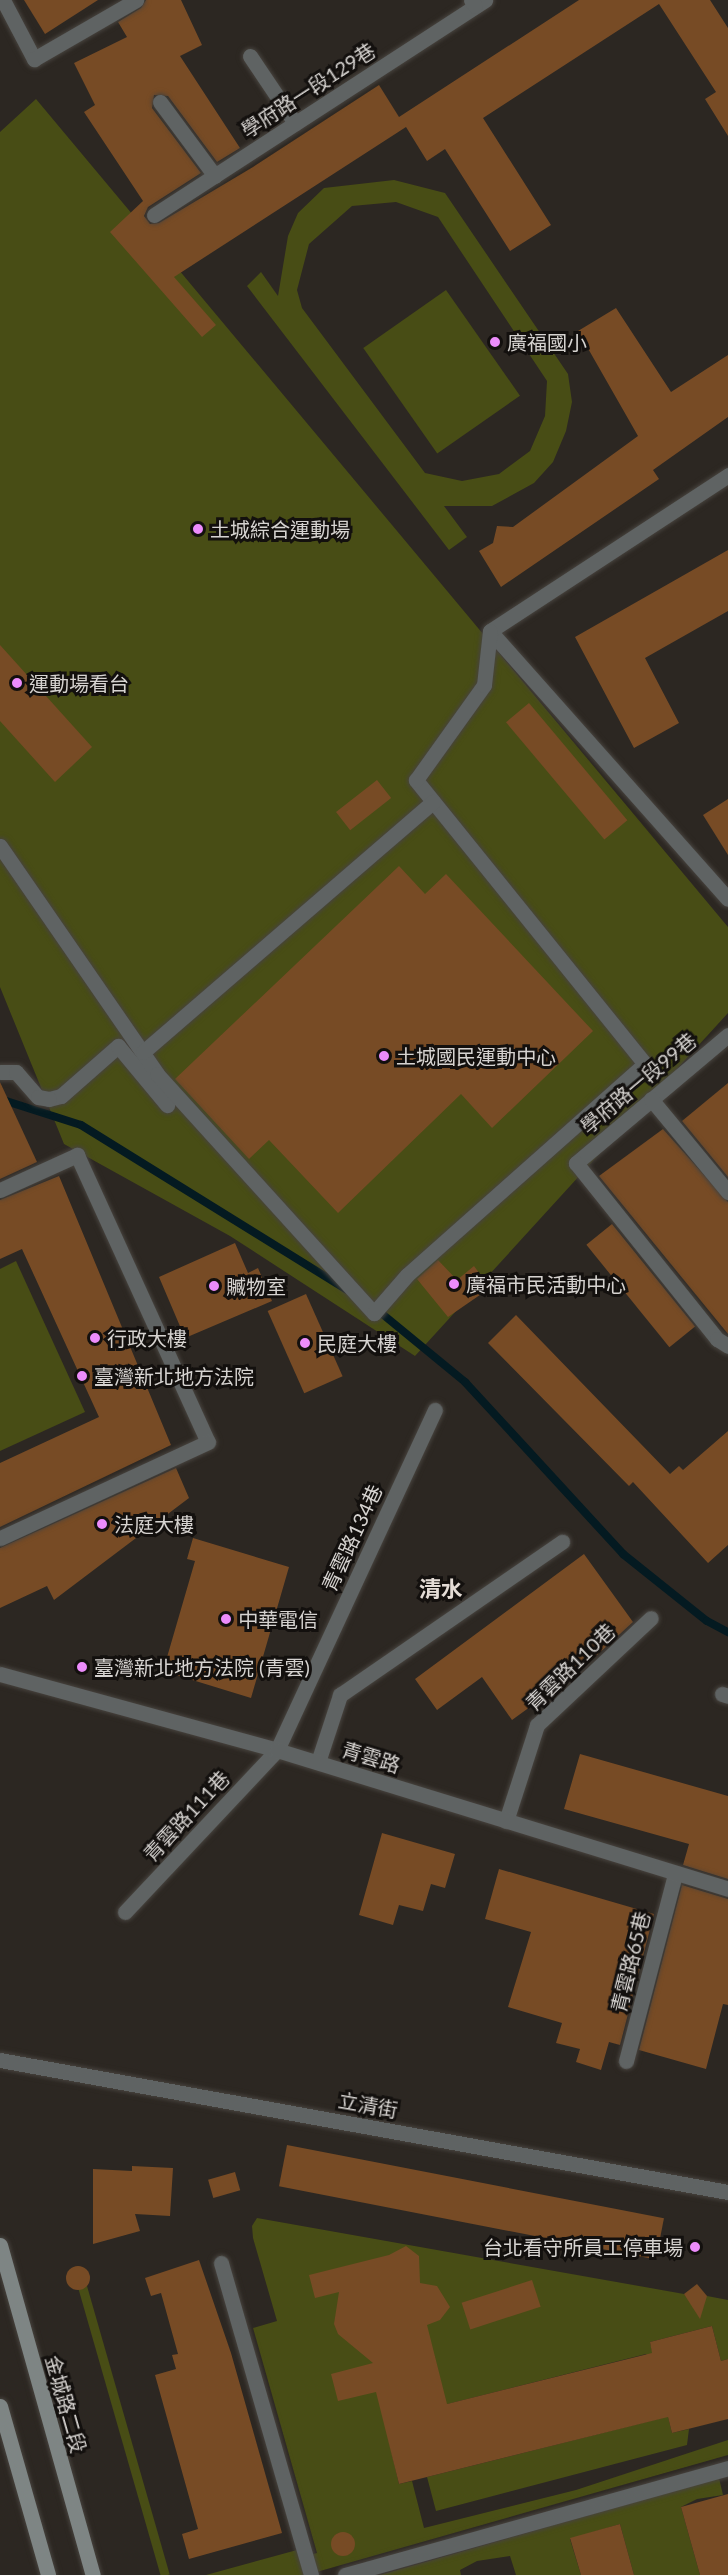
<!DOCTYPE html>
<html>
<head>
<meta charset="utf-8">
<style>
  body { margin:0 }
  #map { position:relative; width:728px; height:2575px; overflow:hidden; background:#2c2722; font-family:Lato,"Noto Sans TC",sans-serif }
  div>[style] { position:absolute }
  .green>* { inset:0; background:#484d15; transform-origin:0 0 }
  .stream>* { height:8px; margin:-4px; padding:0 4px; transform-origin:4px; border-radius:4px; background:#041a21 }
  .building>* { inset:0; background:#774b25; transform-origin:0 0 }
  .round { border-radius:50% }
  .roads { filter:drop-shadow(0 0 2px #47433e) drop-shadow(0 0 2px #47433e) }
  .service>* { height:15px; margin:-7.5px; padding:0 7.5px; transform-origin:7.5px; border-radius:7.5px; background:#5f6363 }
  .pedestrian>* { height:15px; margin:-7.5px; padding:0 7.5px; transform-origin:7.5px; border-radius:7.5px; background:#5f6363 }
  .minor>* { height:15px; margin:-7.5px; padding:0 7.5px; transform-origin:7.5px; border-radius:7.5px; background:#5f6363 }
  .tertiary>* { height:15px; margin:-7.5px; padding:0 7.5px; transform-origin:7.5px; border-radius:7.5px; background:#5f6363 }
  .secondary>* { height:15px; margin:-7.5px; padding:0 7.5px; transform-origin:7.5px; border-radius:7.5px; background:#7e8584 }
  .dots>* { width:16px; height:16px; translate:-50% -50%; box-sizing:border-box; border:3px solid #13100e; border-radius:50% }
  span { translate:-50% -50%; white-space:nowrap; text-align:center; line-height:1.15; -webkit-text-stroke:6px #13100e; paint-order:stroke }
  .street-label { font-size:20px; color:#d6d3d0 }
  .poi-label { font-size:20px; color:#d6d3d0 }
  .left { translate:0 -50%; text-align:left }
  .right { translate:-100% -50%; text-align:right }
  .quarter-label { font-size:22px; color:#e4dcd6; font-weight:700 }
</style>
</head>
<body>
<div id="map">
  <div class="green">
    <div style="clip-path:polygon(36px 99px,728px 927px,728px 1013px,415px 1356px,230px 1236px,64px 1144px,0 987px,0 132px)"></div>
    <div style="clip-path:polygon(evenodd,394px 180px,445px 193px,568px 374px,572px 402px,566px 431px,553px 462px,534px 483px,492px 506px,444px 506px,467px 537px,449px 550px,247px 286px,261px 272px,278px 296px,288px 236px,298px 213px,324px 188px,394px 180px,396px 202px,438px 217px,547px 381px,545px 416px,530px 451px,499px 474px,462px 481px,425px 473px,302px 308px,297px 290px,309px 244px,352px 206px,396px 202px)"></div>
    <div style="left:446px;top:290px;width:129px;height:101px;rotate:55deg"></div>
    <div style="clip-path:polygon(16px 1261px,85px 1412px,0 1451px,0 1269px)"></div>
    <div style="clip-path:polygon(evenodd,257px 2218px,684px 2294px,695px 2307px,707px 2296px,728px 2300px,728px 2359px,721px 2361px,712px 2326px,650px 2342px,658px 2376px,646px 2354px,384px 2420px,399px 2484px,412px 2481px,424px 2528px,576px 2490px,728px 2440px,728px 2455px,306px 2575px,206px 2575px,297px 2550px,300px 2558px,317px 2553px,253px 2328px,277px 2321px,253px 2238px,252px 2226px,257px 2218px,338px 2533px,354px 2539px,348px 2555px,332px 2549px,338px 2533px)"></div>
    <div style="left:87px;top:2286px;width:300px;height:9px;rotate:74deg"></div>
    <div style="clip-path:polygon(664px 2400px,672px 2433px,689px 2429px,687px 2445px,436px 2511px,427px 2477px,662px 2418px)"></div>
    <div style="clip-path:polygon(719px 2478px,723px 2495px,697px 2499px,681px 2507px,700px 2575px,634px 2575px,620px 2524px,570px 2539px,581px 2575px,516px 2575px,510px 2556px,477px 2561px,460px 2570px,461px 2575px,380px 2575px)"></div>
  </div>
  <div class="stream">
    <div style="left:0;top:1099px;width:85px;rotate:17.8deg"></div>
    <div style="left:81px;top:1125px;width:313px;rotate:31.8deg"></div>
    <div style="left:375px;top:1308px;width:117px;rotate:39.4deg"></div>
    <div style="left:465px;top:1382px;width:234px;rotate:47.4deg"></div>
    <div style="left:623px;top:1554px;width:107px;rotate:38.6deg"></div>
    <div style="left:707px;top:1621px;width:24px;rotate:28deg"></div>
  </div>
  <div class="building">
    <div style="clip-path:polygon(24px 0,98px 0,45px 34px)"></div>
    <div style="clip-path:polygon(146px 0,181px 0,202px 45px,180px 56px,240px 148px,217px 162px,168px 96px,154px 95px,152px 108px,201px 173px,148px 207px,144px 216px,150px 224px,159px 223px,253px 167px,379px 85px,399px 117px,579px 0,710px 0,728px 28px,728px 136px,705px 99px,716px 92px,659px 4px,483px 118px,551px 225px,510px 251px,445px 149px,427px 161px,406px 127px,174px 277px,216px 325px,202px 337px,110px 232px,143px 201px,84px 112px,95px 105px,74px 63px,127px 37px,118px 22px,141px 8px)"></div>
    <div style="clip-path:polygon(616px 308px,671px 392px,728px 355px,728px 417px,653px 470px,659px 479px,501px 587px,479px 551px,493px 543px,497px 526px,513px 527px,638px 436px,578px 331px)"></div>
    <div style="clip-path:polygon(728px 550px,728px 611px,645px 658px,679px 723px,634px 748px,575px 637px)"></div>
    <div style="clip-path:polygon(0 645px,92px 747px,55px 782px,0 721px)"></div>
    <div style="left:529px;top:703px;width:153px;height:30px;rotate:50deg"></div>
    <div style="left:377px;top:780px;width:23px;height:52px;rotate:52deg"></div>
    <div style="clip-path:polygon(728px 799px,728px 855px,703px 815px)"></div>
    <div style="clip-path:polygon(399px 866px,425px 894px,446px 874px,593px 1031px,492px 1128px,461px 1094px,338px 1213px,269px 1140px,249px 1159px,175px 1079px)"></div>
    <div style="clip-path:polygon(0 1082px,37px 1162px,0 1179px)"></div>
    <div style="clip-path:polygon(728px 1083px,728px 1177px,682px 1121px)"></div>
    <div style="clip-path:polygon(663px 1129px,728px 1202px,728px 1334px,599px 1176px)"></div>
    <div style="clip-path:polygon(59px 1176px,171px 1445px,0 1527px,0 1463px,99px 1417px,22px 1249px,0 1259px,0 1200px)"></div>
    <div style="left:612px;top:1224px;width:132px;height:33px;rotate:51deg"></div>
    <div style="clip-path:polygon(235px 1243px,248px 1273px,258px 1268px,272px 1301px,185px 1338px,159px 1277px)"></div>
    <div style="clip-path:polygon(438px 1260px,457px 1280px,474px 1266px,490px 1288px,448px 1317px,417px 1279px)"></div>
    <div style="left:306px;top:1294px;width:90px;height:42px;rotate:66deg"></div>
    <div style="clip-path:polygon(516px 1315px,670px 1474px,679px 1466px,683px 1470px,728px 1431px,728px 1545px,708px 1563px,633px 1482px,629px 1486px,488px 1343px)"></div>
    <div style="clip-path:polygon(176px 1468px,189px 1498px,54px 1600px,47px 1586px,0 1608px,0 1548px)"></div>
    <div style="clip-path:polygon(193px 1538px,289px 1567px,251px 1698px,163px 1671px,195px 1561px,187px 1559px)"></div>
    <div style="clip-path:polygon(584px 1554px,633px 1622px,581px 1670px,512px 1720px,482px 1677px,437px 1710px,415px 1679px)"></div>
    <div style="clip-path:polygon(580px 1754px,728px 1796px,728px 1879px,683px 1865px,689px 1844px,564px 1809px)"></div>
    <div style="clip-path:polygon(382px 1833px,455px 1854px,445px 1888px,431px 1884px,423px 1911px,399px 1905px,393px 1925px,359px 1915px)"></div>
    <div style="clip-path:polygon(499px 1869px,654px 1914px,620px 2045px,609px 2042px,601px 2070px,576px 2062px,580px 2049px,556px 2043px,562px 2023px,508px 2007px,531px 1932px,485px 1919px)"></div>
    <div style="clip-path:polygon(682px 1885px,728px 1899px,728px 2005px,723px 2004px,706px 2069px,639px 2050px)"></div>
    <div style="left:287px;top:2145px;width:384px;height:42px;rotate:11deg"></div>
    <div style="clip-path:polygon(132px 2166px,173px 2168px,170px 2216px,135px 2214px,140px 2231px,93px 2244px,93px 2169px,132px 2171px)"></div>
    <div style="left:235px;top:2172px;width:19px;height:28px;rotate:74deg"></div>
    <div style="clip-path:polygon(406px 2246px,419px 2256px,420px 2283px,437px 2286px,450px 2307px,440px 2320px,427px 2325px,447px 2404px,652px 2353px,650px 2342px,712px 2326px,721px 2361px,728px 2359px,728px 2419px,672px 2433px,668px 2417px,399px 2484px,376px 2392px,338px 2401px,331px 2374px,373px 2363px,338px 2334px,334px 2324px,339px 2292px,315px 2298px,309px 2275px,389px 2255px)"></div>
    <div style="clip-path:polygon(199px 2260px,231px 2353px,282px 2533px,189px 2559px,182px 2534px,198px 2529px,155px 2375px,176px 2369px,172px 2355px,178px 2354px,161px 2293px,151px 2296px,145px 2278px)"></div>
    <div class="round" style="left:66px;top:2266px;width:24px;height:24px"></div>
    <div style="left:532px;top:2280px;width:28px;height:74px;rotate:72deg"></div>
    <div style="clip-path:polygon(697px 2284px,707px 2296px,700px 2319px,684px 2294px)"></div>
    <div style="clip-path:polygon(728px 2494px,728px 2575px,700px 2575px,681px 2507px)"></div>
    <div style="clip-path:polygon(620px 2524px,634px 2575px,581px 2575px,570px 2538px)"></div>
    <div class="round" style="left:331px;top:2532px;width:24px;height:24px"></div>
  </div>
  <div class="roads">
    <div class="service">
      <div style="left:3px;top:0;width:67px;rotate:62.3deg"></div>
      <div style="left:34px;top:59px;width:118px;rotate:-30deg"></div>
      <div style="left:250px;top:56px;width:81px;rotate:56.1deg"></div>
      <div style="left:160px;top:102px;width:92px;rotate:53.4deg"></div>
      <div style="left:154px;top:215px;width:395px;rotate:-33deg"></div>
      <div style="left:728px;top:1035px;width:199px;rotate:139.9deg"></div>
      <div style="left:576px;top:1163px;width:226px;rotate:51.3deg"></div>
      <div style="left:717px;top:1339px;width:13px;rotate:32deg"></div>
      <div style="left:49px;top:1099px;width:12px;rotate:-14deg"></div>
      <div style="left:61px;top:1096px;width:76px;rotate:-41.3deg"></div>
      <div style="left:118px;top:1046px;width:77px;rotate:50.3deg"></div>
      <div style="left:651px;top:1099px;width:121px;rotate:50.4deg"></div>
      <div style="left:0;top:1190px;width:85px;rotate:-24.4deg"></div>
      <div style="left:77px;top:1155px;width:315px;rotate:65.5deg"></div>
      <div style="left:208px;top:1442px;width:229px;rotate:155.2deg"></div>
      <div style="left:722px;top:1694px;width:6px;rotate:18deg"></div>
      <div style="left:318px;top:1762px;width:71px;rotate:-71.8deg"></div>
      <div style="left:340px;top:1695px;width:270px;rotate:-34.6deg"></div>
      <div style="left:506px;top:1821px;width:101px;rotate:-72.1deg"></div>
      <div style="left:537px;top:1725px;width:156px;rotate:-43.2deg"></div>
      <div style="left:125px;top:1912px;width:222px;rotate:-46.8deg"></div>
      <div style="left:277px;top:1750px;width:375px;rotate:-65.1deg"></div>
      <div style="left:626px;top:2061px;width:193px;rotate:-75.3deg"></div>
      <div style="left:221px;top:2263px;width:325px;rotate:73.9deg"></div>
      <div style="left:345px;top:2575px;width:398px;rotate:-15.6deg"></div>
    </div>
    <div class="pedestrian">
      <div style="left:490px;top:631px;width:358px;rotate:48.4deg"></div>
      <div style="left:490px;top:631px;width:285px;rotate:-33.2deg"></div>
      <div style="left:0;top:846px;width:277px;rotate:55.4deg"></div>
      <div style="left:157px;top:1074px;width:323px;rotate:47.8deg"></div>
      <div style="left:374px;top:1313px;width:50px;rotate:-49deg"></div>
      <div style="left:407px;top:1275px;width:318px;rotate:-41.6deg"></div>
      <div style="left:645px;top:1064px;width:365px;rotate:-128.9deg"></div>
      <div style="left:416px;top:780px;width:117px;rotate:-54.4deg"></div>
      <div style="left:484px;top:685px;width:54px;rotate:-83.7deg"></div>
      <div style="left:143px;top:1052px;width:383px;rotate:-40.8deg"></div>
    </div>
    <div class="minor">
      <div style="left:471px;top:0;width:7px;rotate:56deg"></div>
      <div style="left:0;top:1072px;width:16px"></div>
      <div style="left:16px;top:1072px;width:33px;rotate:49deg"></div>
      <div style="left:38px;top:1097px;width:11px;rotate:10deg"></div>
      <div style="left:0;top:2060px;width:740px;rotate:10.28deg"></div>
    </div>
    <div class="tertiary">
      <div style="left:0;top:1674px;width:287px;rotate:15.3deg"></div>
      <div style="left:277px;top:1750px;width:472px;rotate:17.1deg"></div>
    </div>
    <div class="secondary">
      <div style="left:0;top:2245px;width:343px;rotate:74.3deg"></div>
      <div style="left:0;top:2406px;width:176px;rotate:74.1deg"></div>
    </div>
  </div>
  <div class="dots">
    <div style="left:495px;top:342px;background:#ec8cfb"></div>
    <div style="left:198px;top:529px;background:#ec8cfb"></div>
    <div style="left:17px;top:683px;background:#ec8cfb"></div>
    <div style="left:384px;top:1056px;background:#ec8cfb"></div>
    <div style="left:454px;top:1284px;background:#ec8cfb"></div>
    <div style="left:214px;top:1286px;background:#ec8cfb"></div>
    <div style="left:95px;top:1338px;background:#ec8cfb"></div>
    <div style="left:305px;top:1343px;background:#ec8cfb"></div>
    <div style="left:82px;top:1376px;background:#ec8cfb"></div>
    <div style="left:102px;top:1524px;background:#ec8cfb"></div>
    <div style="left:226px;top:1619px;background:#ec8cfb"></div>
    <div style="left:82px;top:1667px;background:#ec8cfb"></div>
    <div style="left:695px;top:2247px;background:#ec8cfb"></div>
  </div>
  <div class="street-label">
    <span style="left:308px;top:90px;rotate:-33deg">學府路一段129巷</span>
    <span style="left:638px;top:1083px;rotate:-40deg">學府路一段99巷</span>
    <span style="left:352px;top:1538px;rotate:-65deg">青雲路134巷</span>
    <span style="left:570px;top:1667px;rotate:-44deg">青雲路110巷</span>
    <span style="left:371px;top:1757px;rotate:17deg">青雲路</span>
    <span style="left:186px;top:1816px;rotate:-47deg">青雲路111巷</span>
    <span style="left:630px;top:1962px;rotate:-76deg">青雲路65巷</span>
    <span style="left:368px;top:2105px;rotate:10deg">立清街</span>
    <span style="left:66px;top:2404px;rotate:74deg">金城路二段</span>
  </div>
  <div class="poi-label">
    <span class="left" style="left:507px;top:342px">廣福國小</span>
    <span class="left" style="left:210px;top:529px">土城綜合運動場</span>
    <span class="left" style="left:29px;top:683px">運動場看台</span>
    <span class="left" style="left:396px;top:1056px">土城國民運動中心</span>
    <span class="left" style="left:466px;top:1284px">廣福市民活動中心</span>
    <span class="left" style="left:226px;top:1286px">贓物室</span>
    <span class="left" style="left:107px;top:1338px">行政大樓</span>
    <span class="left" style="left:317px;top:1343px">民庭大樓</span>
    <span class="left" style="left:94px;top:1376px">臺灣新北地方法院</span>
    <span class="left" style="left:114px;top:1524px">法庭大樓</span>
    <span class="left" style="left:238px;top:1619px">中華電信</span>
    <span class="left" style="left:94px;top:1667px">臺灣新北地方法院 (青雲)</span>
    <span class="right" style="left:683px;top:2247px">台北看守所員工停車場</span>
  </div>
  <div class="quarter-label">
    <span style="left:441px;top:1589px">清水</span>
  </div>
</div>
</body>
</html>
